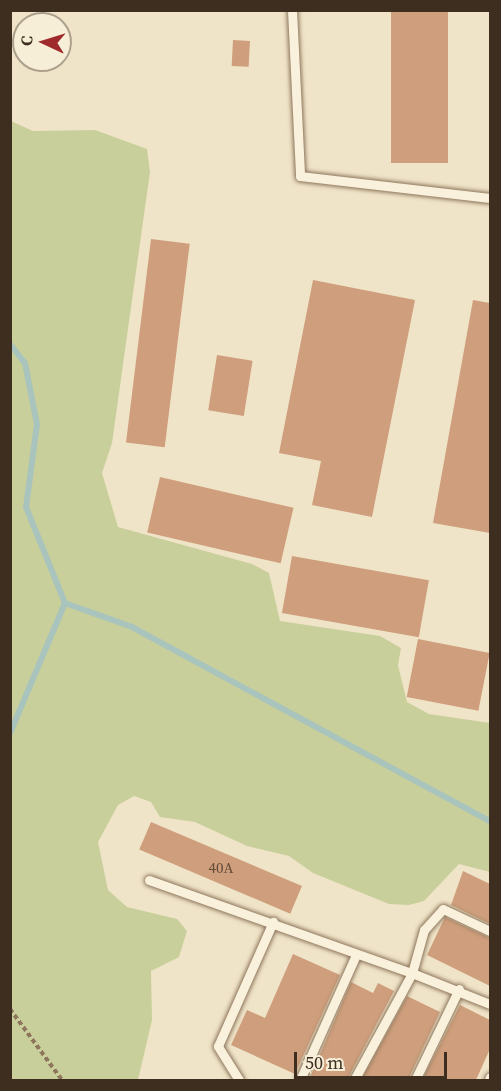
<!DOCTYPE html>
<html>
<head>
<meta charset="utf-8">
<style>
  body { margin:0 }
  #map { position:relative; width:501px; height:1091px; overflow:hidden; background:#f0e4c8; font-family:"Source Serif 4",serif }
  div>[style] { position:absolute }
  .green>* { inset:0; background:#c9cf9b }
  .stream>* { height:6px; margin:-3px; padding:0 3px; transform-origin:3px; border-radius:3px; background:#a9c4bc }
  .building>* { inset:0; background:#cf9f7d; transform-origin:0 0 }
  .path>* { height:4px; margin-top:-2px; transform-origin:0; background:repeating-linear-gradient(90deg,#8d765c 0 4.5px,transparent 0 7.5px) }
  .roads { filter:drop-shadow(0 0 2px #8d765c) drop-shadow(0 0 2px #8d765c) }
  .lane>* { height:9px; margin:-4.5px; padding:0 4.5px; transform-origin:4.5px; border-radius:4.5px; background:#faf1dc }
  span { translate:-50% -50%; white-space:nowrap; text-align:center; line-height:1.15; -webkit-text-stroke:6px #f7eed8; paint-order:stroke }
  .number-label { font-size:15px; color:#624a37 }
  .number-label span { -webkit-text-stroke-width:0 }
  .frame { position:absolute; inset:0; border:12px solid #3d2e20; pointer-events:none }
  .north { position:absolute; left:12px; top:12px; width:60px; height:60px; box-sizing:border-box; background:#f7eed8; border:2px solid #ada18e; border-radius:50%; rotate:274deg; font-size:16px; font-weight:700; line-height:24px; text-align:center; color:#3d2e20 }
  .north::after { content:''; display:block; margin:auto; width:21px; height:27px; background:#9e2a2b; clip-path:polygon(50% 0,100% 100%,50% 72%,0 100%) }
  .scale { position:absolute; left:294px; top:1052px; width:153px; height:27px; box-sizing:border-box; border:3px solid #3d2e20; border-top:0; padding-left:8px; font-size:18px; line-height:21px; white-space:nowrap; color:#3d2e20; -webkit-text-stroke:4px #f7eed8; paint-order:stroke }
</style>
</head>
<body>
<div id="map">
  <div class="green">
    <div style="clip-path:polygon(11px 121px,33px 131px,95px 130px,147px 149px,150px 172px,112px 443px,102px 473px,118px 527px,252px 564px,269px 573px,280px 621px,380px 636px,401px 648px,398px 665px,407px 702px,429px 714px,490px 723px,490px 872px,459px 864px,424px 901px,409px 905px,389px 904px,313px 873px,289px 856px,247px 846px,195px 822px,160px 817px,151px 802px,134px 796px,118px 805px,98px 842px,108px 890px,127px 907px,177px 919px,187px 931px,179px 957px,151px 971px,152px 1020px,138px 1080px,11px 1080px)"></div>
  </div>
  <div class="stream">
    <div style="left:10px;top:344px;width:24px;rotate:52deg"></div>
    <div style="left:25px;top:363px;width:62px;rotate:78.9deg"></div>
    <div style="left:37px;top:424px;width:84px;rotate:97.5deg"></div>
    <div style="left:26px;top:507px;width:104px;rotate:67.9deg"></div>
    <div style="left:65px;top:603px;width:141px;rotate:112.9deg"></div>
    <div style="left:65px;top:603px;width:71px;rotate:19.7deg"></div>
    <div style="left:132px;top:627px;width:407px;rotate:28.5deg"></div>
  </div>
  <div class="building">
    <div style="left:391px;top:10px;width:57px;height:153px"></div>
    <div style="left:233px;top:40px;width:17px;height:26px;rotate:3deg"></div>
    <div style="left:151px;top:239px;width:39px;height:205px;rotate:7deg"></div>
    <div style="clip-path:polygon(313px 280px,415px 300px,372px 517px,312px 505px,321px 461px,279px 453px)"></div>
    <div style="clip-path:polygon(473px 300px,490px 303px,490px 533px,433px 523px)"></div>
    <div style="left:217px;top:355px;width:36px;height:56px;rotate:9deg"></div>
    <div style="left:160px;top:477px;width:137px;height:57px;rotate:13deg"></div>
    <div style="left:292px;top:556px;width:139px;height:58px;rotate:10deg"></div>
    <div style="left:418px;top:639px;width:73px;height:59px;rotate:11deg"></div>
    <div style="left:151px;top:822px;width:164px;height:30px;rotate:23deg"></div>
    <div style="clip-path:polygon(463px 871px,490px 884px,490px 924px,451px 905px)"></div>
    <div style="clip-path:polygon(445px 917px,490px 938px,490px 986px,427px 955px)"></div>
    <div style="clip-path:polygon(293px 954px,340px 975px,295px 1074px,231px 1045px,247px 1010px,265px 1018px)"></div>
    <div style="clip-path:polygon(351px 982px,373px 993px,378px 983px,394px 991px,347px 1080px,309px 1080px)"></div>
    <div style="clip-path:polygon(407px 996px,440px 1012px,408px 1080px,361px 1080px)"></div>
    <div style="clip-path:polygon(460px 1005px,490px 1020px,490px 1049px,476px 1080px,422px 1080px)"></div>
  </div>
  <div class="path">
    <div style="left:10px;top:1009px;width:88px;rotate:53.8deg"></div>
  </div>
  <div class="roads">
    <div class="lane">
      <div style="left:292px;top:10px;width:166px;rotate:87.2deg"></div>
      <div style="left:300px;top:176px;width:191px;rotate:6.6deg"></div>
      <div style="left:149px;top:880px;width:279px;rotate:19.5deg"></div>
      <div style="left:412px;top:973px;width:45px;rotate:-74.4deg"></div>
      <div style="left:424px;top:930px;width:28px;rotate:-48deg"></div>
      <div style="left:443px;top:909px;width:52px;rotate:25.1deg"></div>
      <div style="left:239px;top:1080px;width:40px;rotate:-122deg"></div>
      <div style="left:218px;top:1046px;width:136px;rotate:-66.1deg"></div>
      <div style="left:300px;top:1080px;width:137px;rotate:-65.9deg"></div>
      <div style="left:354px;top:1080px;width:122px;rotate:-61.5deg"></div>
      <div style="left:412px;top:973px;width:84px;rotate:21.7deg"></div>
      <div style="left:415px;top:1080px;width:101px;rotate:-64.2deg"></div>
      <div style="left:489px;top:1080px;width:3px;rotate:-72deg"></div>
    </div>
  </div>
  <div class="number-label">
    <span style="left:221px;top:868px">40А</span>
  </div>
  <div class="frame"></div>
  <div class="north">С</div>
  <div class="scale">50 m</div>
</div>
</body>
</html>
